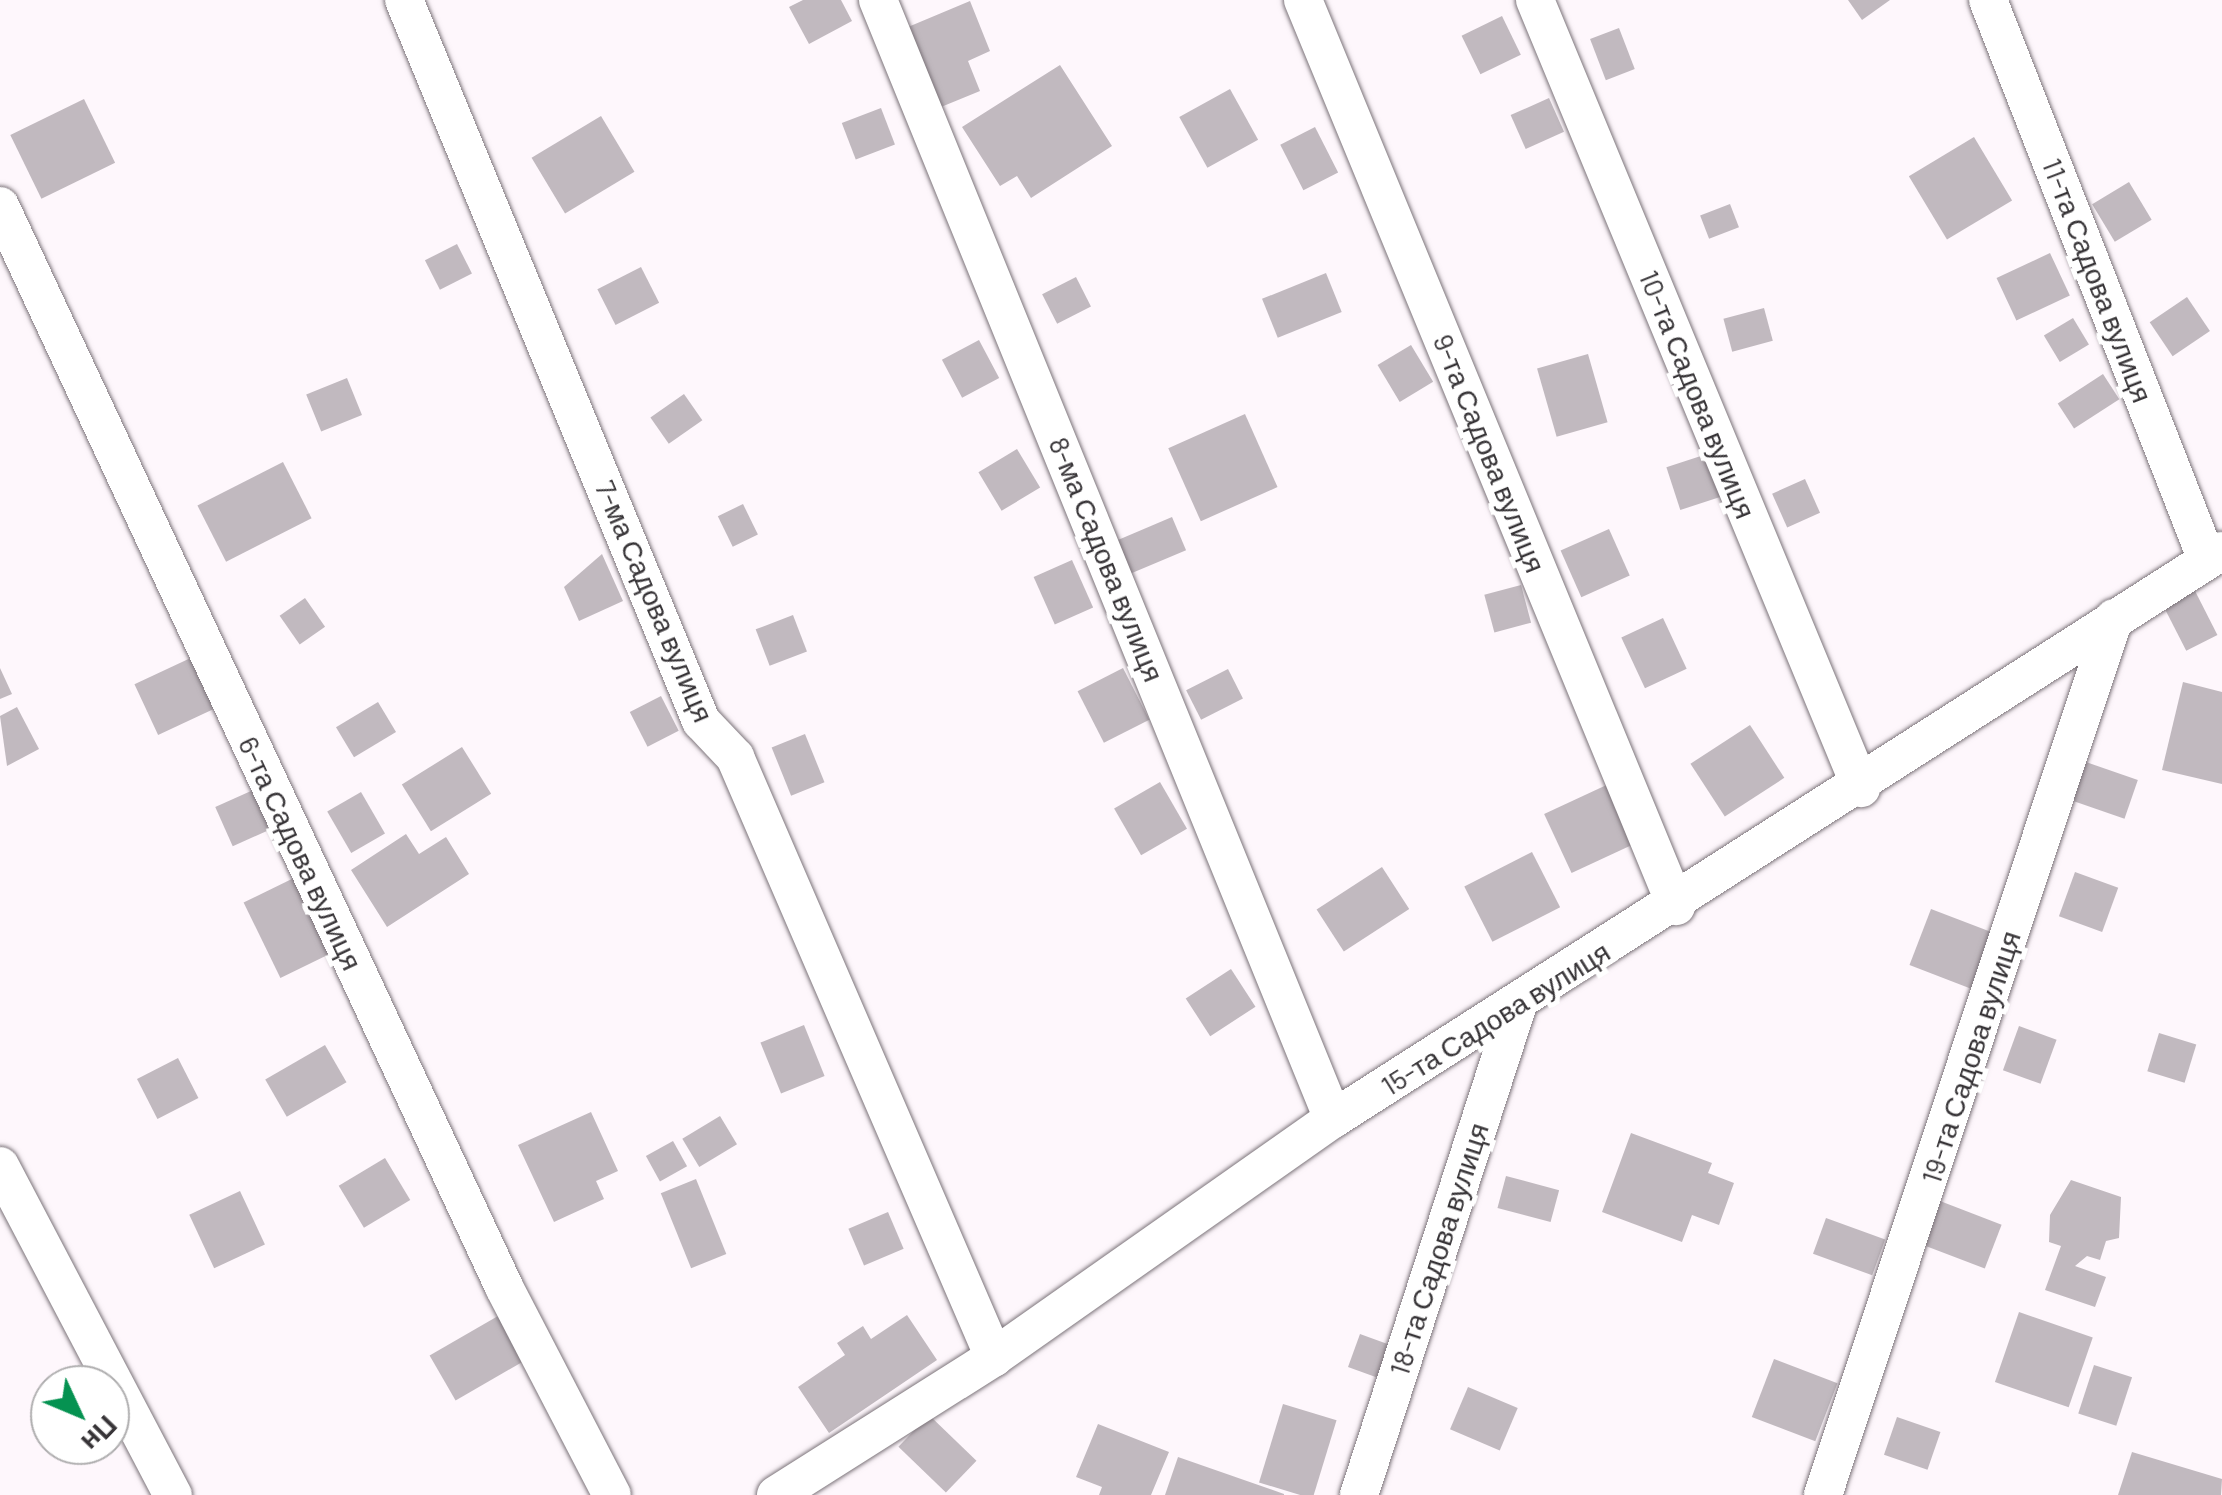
<!DOCTYPE html>
<html>
<head>
<meta charset="utf-8">
<style>
  body { margin:0 }
  #map { position:relative; width:2222px; height:1495px; overflow:hidden; background:#fef7fc; font-family:Barlow,sans-serif }
  div>[style] { position:absolute }
  .building>* { inset:0; background:#c1b9bf; transform-origin:0 0 }
  .roads { filter:drop-shadow(0 0 2px #7c747a) drop-shadow(0 0 2px #7c747a) }
  .minor>* { height:38px; margin:-19px; padding:0 19px; transform-origin:19px; border-radius:19px; background:#fff }
  span { translate:-50% -50%; white-space:nowrap; text-align:center; line-height:1.15; -webkit-text-stroke:10px #fff; paint-order:stroke }
  .street-label { font-size:28px; color:#373437 }
  .north { position:absolute; left:30px; top:1365px; width:100px; height:100px; box-sizing:border-box; background:#fff; border:2px solid #afaeaf; border-radius:50%; rotate:134deg; font-size:28px; font-weight:700; line-height:40px; text-align:center; color:#373437 }
  .north::after { content:''; display:block; margin:auto; width:35px; height:45px; background:#059251; clip-path:polygon(50% 0,100% 100%,50% 72%,0 100%) }
</style>
</head>
<body>
<div id="map">
  <div class="building">
    <div style="clip-path:polygon(803px 0,841px 0,852px 21px,809px 44px,789px 7px)"></div>
    <div style="clip-path:polygon(1848px 0,1890px 0,1862px 20px)"></div>
    <div style="clip-path:polygon(970px 1px,990px 51px,968px 61px,980px 91px,941px 107px,908px 27px)"></div>
    <div style="left:1502px;top:16px;width:43px;height:45px;rotate:64deg"></div>
    <div style="left:1619px;top:28px;width:44px;height:31px;rotate:69deg"></div>
    <div style="clip-path:polygon(1060px 65px,1112px 146px,1031px 198px,1017px 176px,1000px 186px,962px 127px)"></div>
    <div style="left:1230px;top:89px;width:58px;height:58px;rotate:61deg"></div>
    <div style="left:1549px;top:98px;width:37px;height:42px;rotate:66deg"></div>
    <div style="left:84px;top:99px;width:71px;height:82px;rotate:64deg"></div>
    <div style="left:881px;top:108px;width:39px;height:42px;rotate:69deg"></div>
    <div style="left:601px;top:116px;width:65px;height:81px;rotate:59deg"></div>
    <div style="left:1315px;top:127px;width:51px;height:39px;rotate:63deg"></div>
    <div style="left:1974px;top:137px;width:74px;height:76px;rotate:59deg"></div>
    <div style="left:2129px;top:182px;width:44px;height:43px;rotate:59deg"></div>
    <div style="left:1730px;top:204px;width:25px;height:32px;rotate:69deg"></div>
    <div style="left:457px;top:244px;width:33px;height:36px;rotate:63deg"></div>
    <div style="left:2050px;top:253px;width:47px;height:59px;rotate:65deg"></div>
    <div style="left:641px;top:267px;width:40px;height:49px;rotate:63deg"></div>
    <div style="left:1326px;top:273px;width:42px;height:69px;rotate:68deg"></div>
    <div style="left:1076px;top:277px;width:33px;height:38px;rotate:63deg"></div>
    <div style="left:2187px;top:297px;width:41px;height:45px;rotate:56deg"></div>
    <div style="left:1764px;top:308px;width:34px;height:42px;rotate:75deg"></div>
    <div style="left:2073px;top:318px;width:31px;height:34px;rotate:59deg"></div>
    <div style="left:979px;top:340px;width:43px;height:42px;rotate:62deg"></div>
    <div style="left:1411px;top:345px;width:43px;height:39px;rotate:59deg"></div>
    <div style="left:1588px;top:354px;width:71px;height:53px;rotate:74deg"></div>
    <div style="left:2103px;top:374px;width:30px;height:54px;rotate:57deg"></div>
    <div style="left:347px;top:378px;width:40px;height:44px;rotate:68deg"></div>
    <div style="left:684px;top:394px;width:32px;height:41px;rotate:55deg"></div>
    <div style="left:1245px;top:414px;width:80px;height:84px;rotate:66deg"></div>
    <div style="left:1017px;top:449px;width:45px;height:45px;rotate:59deg"></div>
    <div style="left:1713px;top:452px;width:45px;height:49px;rotate:72deg"></div>
    <div style="left:283px;top:462px;width:63px;height:96px;rotate:63deg"></div>
    <div style="left:1805px;top:479px;width:37px;height:36px;rotate:66deg"></div>
    <div style="left:743px;top:504px;width:34px;height:28px;rotate:64deg"></div>
    <div style="left:1172px;top:517px;width:36px;height:60px;rotate:67deg"></div>
    <div style="left:1609px;top:529px;width:51px;height:53px;rotate:66deg"></div>
    <div style="clip-path:polygon(602px 554px,623px 601px,579px 621px,564px 587px)"></div>
    <div style="left:1072px;top:560px;width:52px;height:42px;rotate:66deg"></div>
    <div style="left:1521px;top:585px;width:39px;height:38px;rotate:75deg"></div>
    <div style="left:2192px;top:585px;width:56px;height:35px;rotate:63deg"></div>
    <div style="left:305px;top:598px;width:35px;height:31px;rotate:55deg"></div>
    <div style="left:793px;top:615px;width:39px;height:40px;rotate:69deg"></div>
    <div style="left:1663px;top:618px;width:56px;height:46px;rotate:65deg"></div>
    <div style="left:197px;top:655px;width:56px;height:69px;rotate:65deg"></div>
    <div style="clip-path:polygon(0 668px,12px 694px,0 699px)"></div>
    <div style="left:1123px;top:668px;width:58px;height:51px;rotate:63deg"></div>
    <div style="left:1228px;top:669px;width:33px;height:47px;rotate:63deg"></div>
    <div style="clip-path:polygon(2183px 682px,2222px 692px,2222px 784px,2162px 770px)"></div>
    <div style="left:661px;top:696px;width:39px;height:35px;rotate:63deg"></div>
    <div style="left:378px;top:702px;width:35px;height:49px;rotate:59deg"></div>
    <div style="clip-path:polygon(17px 707px,39px 749px,7px 766px,0 716px)"></div>
    <div style="left:1750px;top:725px;width:63px;height:71px;rotate:57deg"></div>
    <div style="left:805px;top:734px;width:52px;height:36px;rotate:68deg"></div>
    <div style="left:462px;top:747px;width:55px;height:71px;rotate:58deg"></div>
    <div style="left:2083px;top:761px;width:58px;height:41px;rotate:19deg"></div>
    <div style="left:1160px;top:782px;width:54px;height:53px;rotate:60deg"></div>
    <div style="left:1613px;top:782px;width:65px;height:76px;rotate:65deg"></div>
    <div style="left:260px;top:787px;width:43px;height:49px;rotate:66deg"></div>
    <div style="left:361px;top:792px;width:48px;height:39px;rotate:60deg"></div>
    <div style="clip-path:polygon(406px 834px,419px 854px,446px 837px,469px 874px,387px 927px,351px 870px)"></div>
    <div style="left:1532px;top:852px;width:62px;height:76px;rotate:63deg"></div>
    <div style="left:1382px;top:867px;width:50px;height:78px;rotate:57deg"></div>
    <div style="left:2075px;top:872px;width:46px;height:47px;rotate:20deg"></div>
    <div style="left:302px;top:874px;width:84px;height:65px;rotate:64deg"></div>
    <div style="left:1931px;top:909px;width:68px;height:60px;rotate:21deg"></div>
    <div style="left:1231px;top:969px;width:45px;height:54px;rotate:57deg"></div>
    <div style="left:804px;top:1025px;width:55px;height:47px;rotate:68deg"></div>
    <div style="left:2019px;top:1026px;width:40px;height:47px;rotate:20deg"></div>
    <div style="left:2159px;top:1033px;width:39px;height:40px;rotate:17deg"></div>
    <div style="left:325px;top:1045px;width:43px;height:69px;rotate:60deg"></div>
    <div style="left:178px;top:1058px;width:45px;height:46px;rotate:63deg"></div>
    <div style="clip-path:polygon(591px 1112px,618px 1171px,596px 1181px,604px 1199px,554px 1222px,518px 1145px)"></div>
    <div style="left:720px;top:1116px;width:33px;height:44px;rotate:59deg"></div>
    <div style="clip-path:polygon(1631px 1133px,1712px 1163px,1708px 1173px,1734px 1183px,1719px 1225px,1692px 1215px,1682px 1242px,1602px 1212px)"></div>
    <div style="left:673px;top:1141px;width:29px;height:31px;rotate:61deg"></div>
    <div style="left:385px;top:1158px;width:49px;height:54px;rotate:59deg"></div>
    <div style="left:1506px;top:1176px;width:55px;height:33px;rotate:15deg"></div>
    <div style="left:696px;top:1179px;width:81px;height:38px;rotate:68deg"></div>
    <div style="clip-path:polygon(2071px 1180px,2121px 1197px,2119px 1238px,2106px 1241px,2100px 1260px,2087px 1256px,2075px 1266px,2106px 1277px,2095px 1307px,2045px 1290px,2061px 1246px,2049px 1242px,2050px 1215px)"></div>
    <div style="left:240px;top:1191px;width:59px;height:56px;rotate:65deg"></div>
    <div style="left:1940px;top:1201px;width:66px;height:47px;rotate:21deg"></div>
    <div style="left:888px;top:1212px;width:40px;height:43px;rotate:67deg"></div>
    <div style="left:1826px;top:1218px;width:63px;height:38px;rotate:20deg"></div>
    <div style="left:2019px;top:1312px;width:78px;height:74px;rotate:19deg"></div>
    <div style="clip-path:polygon(907px 1315px,937px 1360px,829px 1433px,798px 1387px,845px 1355px,837px 1343px,863px 1326px,871px 1339px)"></div>
    <div style="left:498px;top:1316px;width:52px;height:79px;rotate:60deg"></div>
    <div style="left:1360px;top:1334px;width:41px;height:35px;rotate:20deg"></div>
    <div style="left:1774px;top:1359px;width:68px;height:62px;rotate:21deg"></div>
    <div style="left:2094px;top:1365px;width:40px;height:51px;rotate:18deg"></div>
    <div style="left:1468px;top:1387px;width:54px;height:46px;rotate:23deg"></div>
    <div style="left:1283px;top:1404px;width:56px;height:82px;rotate:17deg"></div>
    <div style="left:929px;top:1415px;width:66px;height:44px;rotate:44deg"></div>
    <div style="left:1897px;top:1417px;width:46px;height:40px;rotate:19deg"></div>
    <div style="clip-path:polygon(1098px 1424px,1169px 1452px,1151px 1495px,1099px 1495px,1102px 1487px,1076px 1477px)"></div>
    <div style="clip-path:polygon(2132px 1452px,2222px 1479px,2221px 1495px,2118px 1495px)"></div>
    <div style="clip-path:polygon(1178px 1457px,1284px 1494px,1284px 1495px,1165px 1495px)"></div>
  </div>
  <div class="roads">
    <div class="minor">
      <div style="left:404px;top:0;width:780px;rotate:67.61deg"></div>
      <div style="left:701px;top:721px;width:50px;rotate:46.6deg"></div>
      <div style="left:735px;top:757px;width:654px;rotate:66.65deg"></div>
      <div style="left:878px;top:0;width:1208px;rotate:67.87deg"></div>
      <div style="left:1303px;top:0;width:980px;rotate:67.62deg"></div>
      <div style="left:1535px;top:0;width:853px;rotate:67.52deg"></div>
      <div style="left:1988px;top:0;width:601px;rotate:68.64deg"></div>
      <div style="left:0;top:206px;width:1193px;rotate:65deg"></div>
      <div style="left:504px;top:1287px;width:234px;rotate:62.6deg"></div>
      <div style="left:0;top:1166px;width:372px;rotate:62.3deg"></div>
      <div style="left:776px;top:1495px;width:258px;rotate:-32.3deg"></div>
      <div style="left:994px;top:1357px;width:414px;rotate:-35.1deg"></div>
      <div style="left:1333px;top:1119px;width:1055px;rotate:-32.58deg"></div>
      <div style="left:1359px;top:1495px;width:516px;rotate:-72.06deg"></div>
      <div style="left:1823px;top:1495px;width:924px;rotate:-71.64deg"></div>
    </div>
  </div>
  <div class="street-label">
    <span style="left:2098px;top:280px;rotate:69deg">11-та Садова вулиця</span>
    <span style="left:1698px;top:394px;rotate:68deg">10-та Садова вулиця</span>
    <span style="left:1490px;top:453px;rotate:68deg">9-та Садова вулиця</span>
    <span style="left:1107px;top:559px;rotate:68deg">8-ма Садова вулиця</span>
    <span style="left:655px;top:601px;rotate:67deg">7-ма Садова вулиця</span>
    <span style="left:301px;top:853px;rotate:65deg">6-та Садова вулиця</span>
    <span style="left:1495px;top:1018px;rotate:-32deg">15-та Садова вулиця</span>
    <span style="left:1970px;top:1057px;rotate:-72deg">19-та Садова вулиця</span>
    <span style="left:1438px;top:1249px;rotate:-72deg">18-та Садова вулиця</span>
  </div>
  <div class="north">Пн</div>
</div>
</body>
</html>
